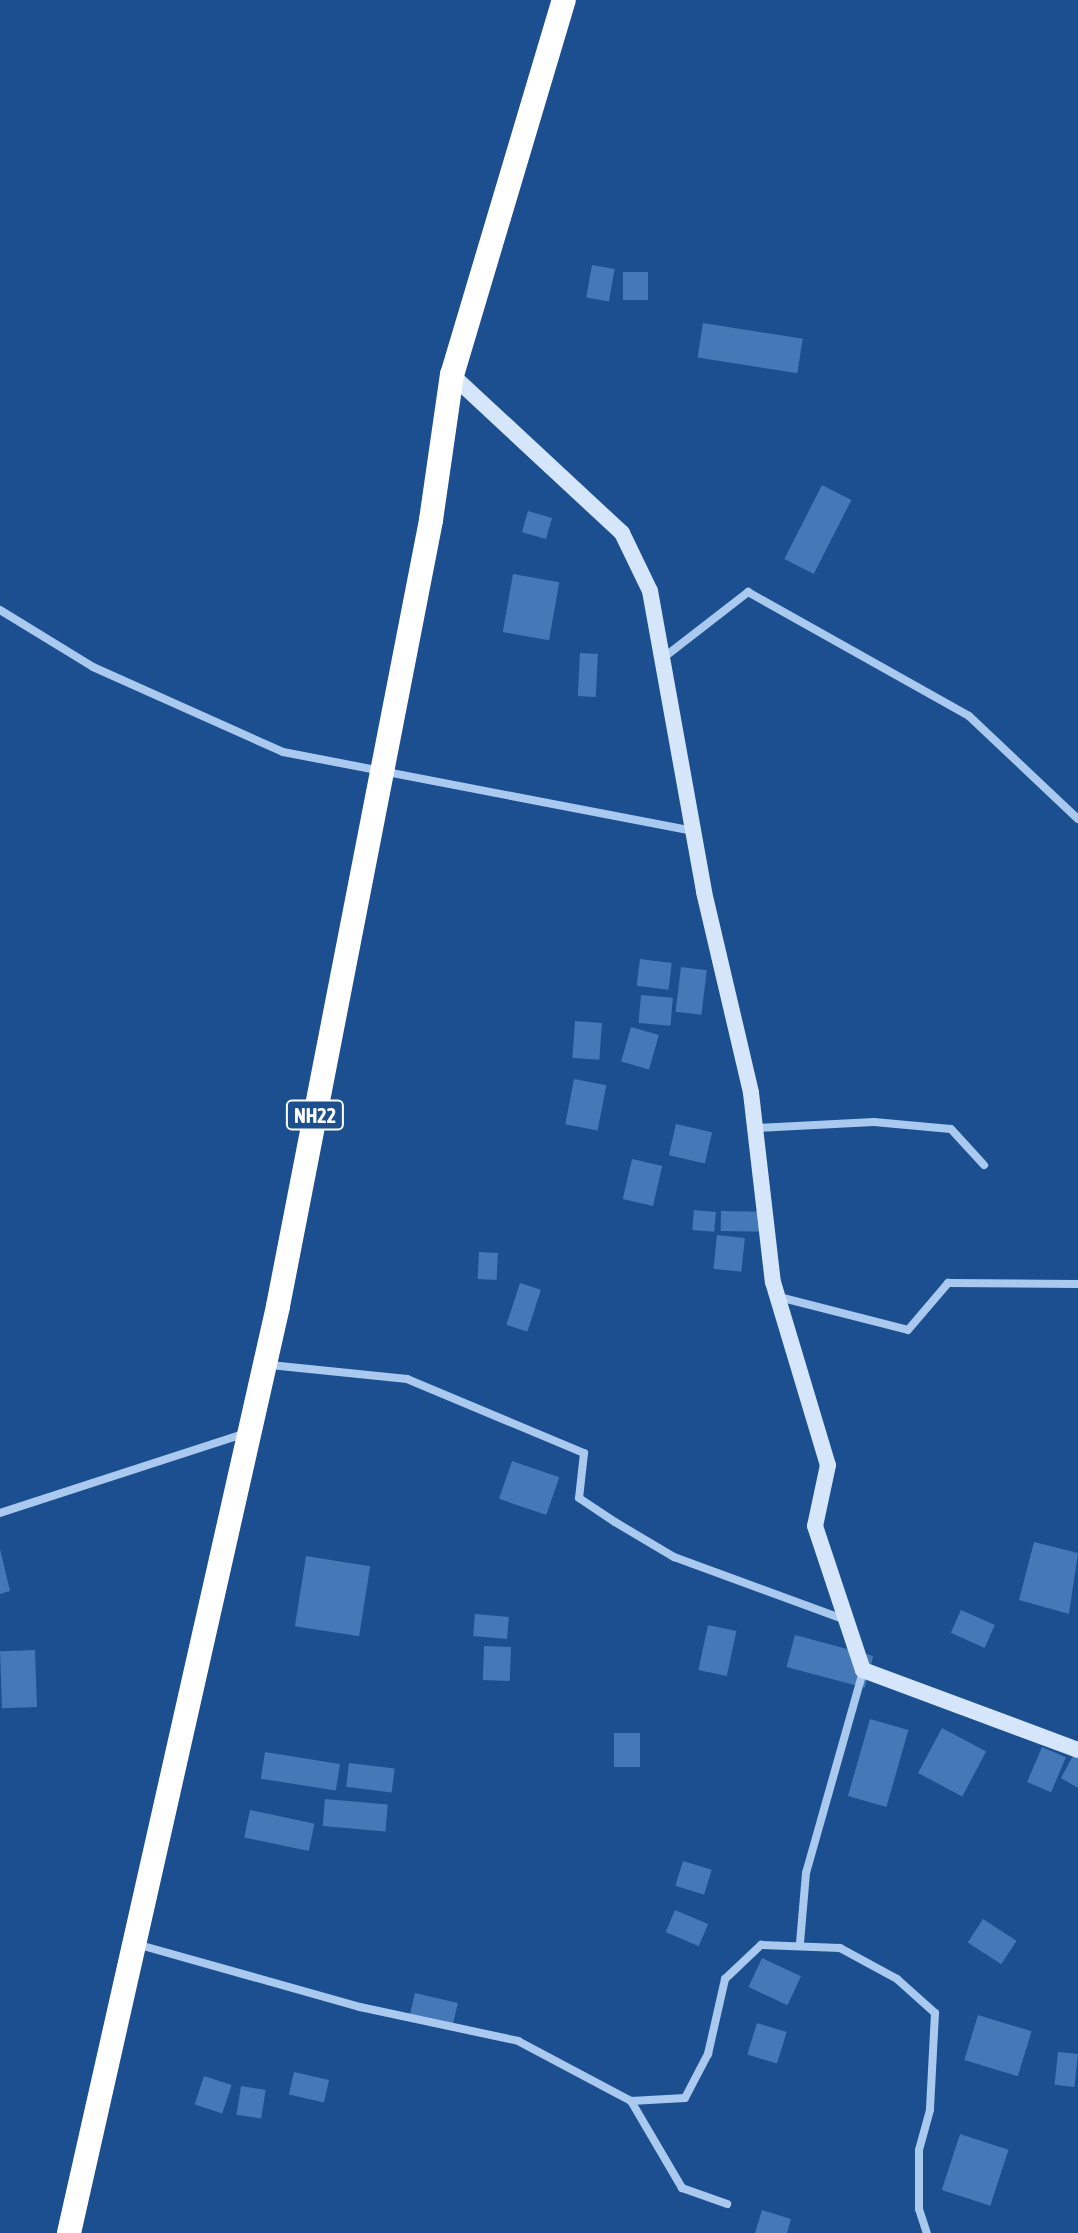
<!DOCTYPE html>
<html>
<head>
<meta charset="utf-8">
<style>
  body { margin:0 }
  #map { position:relative; width:1078px; height:2233px; overflow:hidden; background:#1b4f8f; font-family:"Asap Condensed",sans-serif }
  div>[style] { position:absolute }
  .building>* { inset:0; background:#4478b7; transform-origin:0 0 }
  .street>* { height:8px; margin:-4px; padding:0 4px; transform-origin:4px; border-radius:4px; background:#a9c9ee }
  .secondary>* { height:16px; margin:-8px; padding:0 8px; transform-origin:8px; border-radius:8px; background:#d6e6fa }
  .highway>* { height:24px; margin:-12px; padding:0 12px; transform-origin:12px; border-radius:12px; background:#fff }
  span { translate:-50% -50%; white-space:nowrap; text-align:center; line-height:1.15; -webkit-text-stroke:6px #1b4f8f; paint-order:stroke }
  .shield-label span { padding:2px 6px; background:#1b4f8f; border:2px solid; border-radius:6px; -webkit-text-stroke-width:0 }
  .shield-label { font-size:20px; color:#fff; font-weight:700 }
</style>
</head>
<body>
<div id="map">
  <div class="building">
    <div style="left:592px;top:265px;width:23px;height:33px;rotate:10deg"></div>
    <div style="left:623px;top:272px;width:25px;height:28px"></div>
    <div style="left:703px;top:323px;width:101px;height:35px;rotate:9deg"></div>
    <div style="left:822px;top:485px;width:33px;height:83px;rotate:27deg"></div>
    <div style="left:528px;top:511px;width:25px;height:22px;rotate:16deg"></div>
    <div style="left:513px;top:574px;width:47px;height:59px;rotate:10deg"></div>
    <div style="left:580px;top:653px;width:18px;height:43px;rotate:3deg"></div>
    <div style="left:640px;top:959px;width:32px;height:27px;rotate:7deg"></div>
    <div style="left:681px;top:967px;width:26px;height:45px;rotate:7deg"></div>
    <div style="left:641px;top:995px;width:32px;height:28px;rotate:5deg"></div>
    <div style="left:575px;top:1021px;width:27px;height:37px;rotate:4deg"></div>
    <div style="left:631px;top:1027px;width:29px;height:36px;rotate:16deg"></div>
    <div style="left:574px;top:1079px;width:33px;height:46px;rotate:11deg"></div>
    <div style="left:676px;top:1124px;width:37px;height:32px;rotate:13deg"></div>
    <div style="left:632px;top:1159px;width:31px;height:41px;rotate:13deg"></div>
    <div style="left:694px;top:1210px;width:22px;height:20px;rotate:5deg"></div>
    <div style="left:721px;top:1211px;width:48px;height:20px;rotate:1deg"></div>
    <div style="left:717px;top:1235px;width:28px;height:34px;rotate:6deg"></div>
    <div style="left:479px;top:1252px;width:19px;height:27px;rotate:3deg"></div>
    <div style="left:520px;top:1283px;width:22px;height:44px;rotate:18deg"></div>
    <div style="left:512px;top:1461px;width:50px;height:40px;rotate:19deg"></div>
    <div style="clip-path:polygon(1034px 1542px,1078px 1553px,1069px 1614px,1019px 1600px)"></div>
    <div style="clip-path:polygon(0 1549px,10px 1591px,0 1594px)"></div>
    <div style="left:306px;top:1556px;width:65px;height:71px;rotate:9deg"></div>
    <div style="left:961px;top:1610px;width:37px;height:25px;rotate:24deg"></div>
    <div style="left:475px;top:1614px;width:34px;height:22px;rotate:5deg"></div>
    <div style="left:708px;top:1625px;width:29px;height:46px;rotate:12deg"></div>
    <div style="left:795px;top:1635px;width:81px;height:33px;rotate:15deg"></div>
    <div style="left:484px;top:1646px;width:27px;height:34px;rotate:2deg"></div>
    <div style="left:35px;top:1650px;width:57px;height:35px;rotate:88deg"></div>
    <div style="left:870px;top:1719px;width:40px;height:80px;rotate:16deg"></div>
    <div style="left:942px;top:1728px;width:50px;height:51px;rotate:28deg"></div>
    <div style="left:614px;top:1733px;width:26px;height:34px"></div>
    <div style="left:1042px;top:1747px;width:26px;height:38px;rotate:23deg"></div>
    <div style="left:265px;top:1752px;width:76px;height:27px;rotate:9deg"></div>
    <div style="clip-path:polygon(1075px 1752px,1078px 1754px,1078px 1788px,1061px 1778px)"></div>
    <div style="left:349px;top:1763px;width:46px;height:24px;rotate:7deg"></div>
    <div style="left:325px;top:1799px;width:63px;height:27px;rotate:5deg"></div>
    <div style="left:250px;top:1810px;width:66px;height:28px;rotate:12deg"></div>
    <div style="left:683px;top:1861px;width:30px;height:26px;rotate:17deg"></div>
    <div style="left:675px;top:1910px;width:36px;height:24px;rotate:23deg"></div>
    <div style="left:983px;top:1919px;width:40px;height:28px;rotate:33deg"></div>
    <div style="left:762px;top:1958px;width:43px;height:32px;rotate:25deg"></div>
    <div style="left:415px;top:1993px;width:44px;height:25px;rotate:13deg"></div>
    <div style="left:978px;top:2015px;width:56px;height:47px;rotate:17deg"></div>
    <div style="left:757px;top:2023px;width:31px;height:33px;rotate:17deg"></div>
    <div style="left:1058px;top:2052px;width:20px;height:33px;rotate:6deg"></div>
    <div style="left:294px;top:2072px;width:36px;height:23px;rotate:13deg"></div>
    <div style="left:204px;top:2076px;width:29px;height:30px;rotate:18deg"></div>
    <div style="left:241px;top:2086px;width:25px;height:29px;rotate:9deg"></div>
    <div style="left:960px;top:2134px;width:51px;height:59px;rotate:18deg"></div>
    <div style="clip-path:polygon(762px 2210px,791px 2219px,787px 2233px,755px 2233px)"></div>
  </div>
  <div class="street">
    <div style="left:0;top:610px;width:109px;rotate:31.5deg"></div>
    <div style="left:93px;top:667px;width:208px;rotate:24.1deg"></div>
    <div style="left:283px;top:752px;width:418px;rotate:10.9deg"></div>
    <div style="left:663px;top:658px;width:108px;rotate:-37.8deg"></div>
    <div style="left:748px;top:592px;width:253px;rotate:29.3deg"></div>
    <div style="left:969px;top:716px;width:150px;rotate:43.4deg"></div>
    <div style="left:755px;top:1128px;width:119px;rotate:-2.9deg"></div>
    <div style="left:874px;top:1122px;width:77px;rotate:5.2deg"></div>
    <div style="left:951px;top:1129px;width:49px;rotate:47.5deg"></div>
    <div style="left:779px;top:1297px;width:133px;rotate:14.3deg"></div>
    <div style="left:908px;top:1330px;width:62px;rotate:-49.6deg"></div>
    <div style="left:948px;top:1283px;width:130px;rotate:0.4deg"></div>
    <div style="left:270px;top:1365px;width:138px;rotate:5.8deg"></div>
    <div style="left:407px;top:1379px;width:192px;rotate:22.7deg"></div>
    <div style="left:584px;top:1453px;width:45px;rotate:96.3deg"></div>
    <div style="left:579px;top:1498px;width:43px;rotate:33.7deg"></div>
    <div style="left:615px;top:1522px;width:69px;rotate:30.7deg"></div>
    <div style="left:674px;top:1557px;width:183px;rotate:20.1deg"></div>
    <div style="left:0;top:1513px;width:259px;rotate:-18deg"></div>
    <div style="left:800px;top:1943px;width:70px;rotate:-85.1deg"></div>
    <div style="left:806px;top:1873px;width:210px;rotate:-74.2deg"></div>
    <div style="left:136px;top:1944px;width:233px;rotate:15.7deg"></div>
    <div style="left:360px;top:2007px;width:162px;rotate:12.1deg"></div>
    <div style="left:518px;top:2041px;width:128px;rotate:28deg"></div>
    <div style="left:631px;top:2101px;width:101px;rotate:59.6deg"></div>
    <div style="left:682px;top:2188px;width:48px;rotate:19.6deg"></div>
    <div style="left:631px;top:2101px;width:54px;rotate:-3.2deg"></div>
    <div style="left:685px;top:2098px;width:50px;rotate:-62.4deg"></div>
    <div style="left:708px;top:2054px;width:77px;rotate:-77.2deg"></div>
    <div style="left:725px;top:1979px;width:50px;rotate:-43.4deg"></div>
    <div style="left:761px;top:1945px;width:79px;rotate:2.2deg"></div>
    <div style="left:840px;top:1948px;width:65px;rotate:28.5deg"></div>
    <div style="left:897px;top:1979px;width:51px;rotate:41.8deg"></div>
    <div style="left:935px;top:2013px;width:97px;rotate:93deg"></div>
    <div style="left:930px;top:2110px;width:41px;rotate:105.4deg"></div>
    <div style="left:919px;top:2150px;width:59px;rotate:90deg"></div>
    <div style="left:919px;top:2209px;width:25px;rotate:72deg"></div>
  </div>
  <div class="secondary">
    <div style="left:452px;top:375px;width:232px;rotate:42.9deg"></div>
    <div style="left:622px;top:533px;width:64px;rotate:64.2deg"></div>
    <div style="left:650px;top:591px;width:306px;rotate:79.8deg"></div>
    <div style="left:704px;top:892px;width:206px;rotate:76.8deg"></div>
    <div style="left:751px;top:1093px;width:190px;rotate:83.4deg"></div>
    <div style="left:773px;top:1282px;width:191px;rotate:73.3deg"></div>
    <div style="left:828px;top:1465px;width:62px;rotate:102deg"></div>
    <div style="left:815px;top:1526px;width:152px;rotate:71.6deg"></div>
    <div style="left:863px;top:1670px;width:229px;rotate:20.4deg"></div>
  </div>
  <div class="highway">
    <div style="left:69px;top:2233px;width:950px;rotate:-77.29deg"></div>
    <div style="left:278px;top:1306px;width:801px;rotate:-78.98deg"></div>
    <div style="left:431px;top:520px;width:147px;rotate:-81.8deg"></div>
    <div style="left:452px;top:375px;width:391px;rotate:-73.4deg"></div>
  </div>
  <div class="shield-label">
    <span style="left:315px;top:1115px">NH22</span>
  </div>
</div>
</body>
</html>
